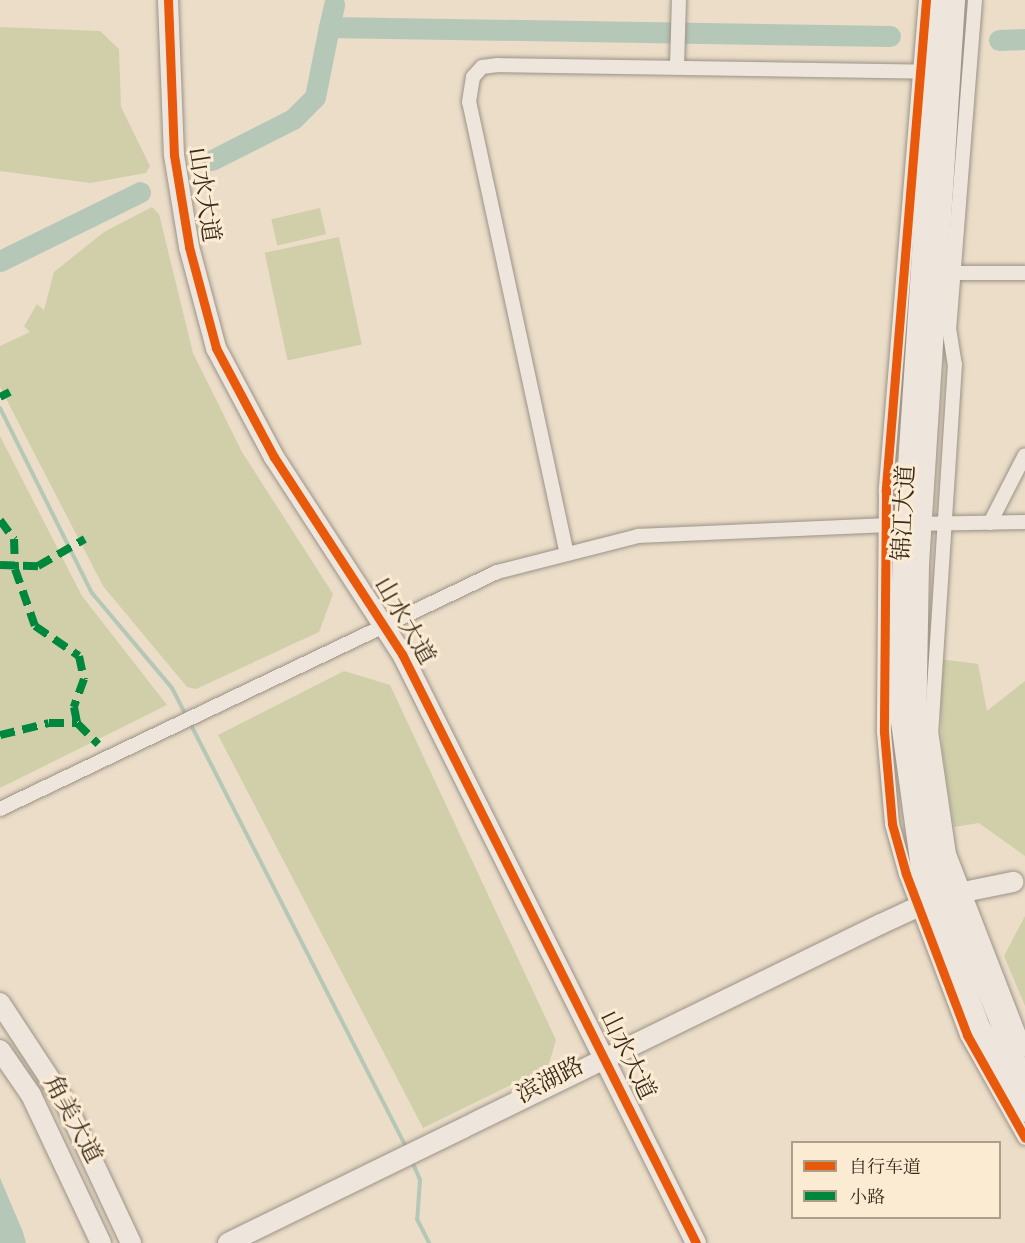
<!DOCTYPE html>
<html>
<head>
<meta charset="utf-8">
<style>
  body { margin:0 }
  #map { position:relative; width:1025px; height:1243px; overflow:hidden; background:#ebddc8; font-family:Vollkorn,"Noto Serif SC",serif }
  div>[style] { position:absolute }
  .green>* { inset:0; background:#d0cfaa; transform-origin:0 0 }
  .water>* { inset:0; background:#b5c7b7 }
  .stream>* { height:4px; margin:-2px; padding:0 2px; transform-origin:2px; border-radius:2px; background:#b5c7b7 }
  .river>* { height:21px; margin:-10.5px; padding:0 10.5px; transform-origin:10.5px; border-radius:10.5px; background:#b5c7b7 }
  .roads { filter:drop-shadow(0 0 2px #9c9386) drop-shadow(0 0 2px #9c9386) }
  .street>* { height:14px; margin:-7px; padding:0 7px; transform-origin:7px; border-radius:7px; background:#eee6dc }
  .secondary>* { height:20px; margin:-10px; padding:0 10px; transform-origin:10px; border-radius:10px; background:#eee6dc }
  .quiet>* { height:8px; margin-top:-4px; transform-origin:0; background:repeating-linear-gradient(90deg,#00873e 0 15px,transparent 0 23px) }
  .cycleway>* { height:9px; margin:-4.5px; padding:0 4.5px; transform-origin:4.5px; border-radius:4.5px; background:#e8590c }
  span { translate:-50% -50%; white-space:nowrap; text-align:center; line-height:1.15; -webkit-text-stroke:6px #fbebd2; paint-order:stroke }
  .street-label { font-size:24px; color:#382a1d }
  .legend { position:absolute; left:791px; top:1141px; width:210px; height:78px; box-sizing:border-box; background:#fbebd2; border:2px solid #ad9e8a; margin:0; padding:8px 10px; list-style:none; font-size:18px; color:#382a1d }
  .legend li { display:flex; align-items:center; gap:12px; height:30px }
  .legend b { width:30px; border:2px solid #ad9e8a }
</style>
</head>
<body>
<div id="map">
  <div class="green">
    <div style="clip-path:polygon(0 27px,100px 31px,119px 49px,121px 107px,150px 166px,146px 173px,90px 183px,0 171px)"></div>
    <div style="clip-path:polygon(152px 207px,159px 214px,193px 353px,242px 452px,333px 594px,319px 632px,196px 689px,187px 687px,103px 586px,0 387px,0 346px,30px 332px,24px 326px,37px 304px,44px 310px,54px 272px,104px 232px)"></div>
    <div style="left:320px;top:208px;width:27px;height:50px;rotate:77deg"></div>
    <div style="left:339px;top:237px;width:110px;height:76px;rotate:78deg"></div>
    <div style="clip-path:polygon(0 436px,82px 596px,167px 705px,0 788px)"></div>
    <div style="clip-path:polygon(939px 659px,978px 664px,987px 711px,1025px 681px,1025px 856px,979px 823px,954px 827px,942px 749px)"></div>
    <div style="clip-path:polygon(344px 671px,390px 685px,556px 1040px,548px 1067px,423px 1128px,218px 735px)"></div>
    <div style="clip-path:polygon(1025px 916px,1025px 1006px,1004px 956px)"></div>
  </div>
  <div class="water">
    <div style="clip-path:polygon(0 1178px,23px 1232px,26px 1243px,0 1243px)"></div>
  </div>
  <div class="stream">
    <div style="left:0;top:408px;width:207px;rotate:63.6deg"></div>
    <div style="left:92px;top:593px;width:124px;rotate:49.9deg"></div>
    <div style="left:172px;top:688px;width:31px;rotate:63deg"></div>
    <div style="left:190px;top:723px;width:478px;rotate:63deg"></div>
    <div style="left:412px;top:1161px;width:21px;rotate:67deg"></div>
    <div style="left:420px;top:1180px;width:39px;rotate:94deg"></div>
    <div style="left:417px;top:1219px;width:27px;rotate:63deg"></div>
  </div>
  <div class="river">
    <div style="left:329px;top:27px;width:23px;rotate:-77deg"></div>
    <div style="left:999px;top:40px;width:26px;rotate:-2deg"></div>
    <div style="left:212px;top:160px;width:91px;rotate:-26.8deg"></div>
    <div style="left:293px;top:119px;width:31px;rotate:-45deg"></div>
    <div style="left:315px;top:97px;width:71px;rotate:-78.7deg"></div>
    <div style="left:329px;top:27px;width:561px;rotate:0.92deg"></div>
    <div style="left:0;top:261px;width:156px;rotate:-26.2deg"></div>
  </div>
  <div class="roads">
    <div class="street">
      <div style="left:926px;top:0;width:492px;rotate:94.7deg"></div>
      <div style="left:886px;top:490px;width:242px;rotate:90.5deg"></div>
      <div style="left:884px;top:732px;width:92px;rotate:85deg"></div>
      <div style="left:892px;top:824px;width:52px;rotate:74.4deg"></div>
      <div style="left:906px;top:874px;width:172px;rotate:69.2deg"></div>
      <div style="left:967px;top:1035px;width:118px;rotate:60.6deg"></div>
      <div style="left:975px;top:0;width:329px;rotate:94.5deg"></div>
      <div style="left:949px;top:328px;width:36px;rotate:81deg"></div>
      <div style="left:955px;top:364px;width:368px;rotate:93.7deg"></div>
      <div style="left:931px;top:731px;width:124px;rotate:81.7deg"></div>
      <div style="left:949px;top:854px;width:210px;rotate:68.8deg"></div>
      <div style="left:677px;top:66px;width:66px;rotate:-88.3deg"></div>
      <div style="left:953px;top:273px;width:72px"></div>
      <div style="left:990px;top:523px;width:76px;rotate:-62.8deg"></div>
      <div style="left:913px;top:524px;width:112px;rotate:-1deg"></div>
      <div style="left:566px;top:550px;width:458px;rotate:-102.2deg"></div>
      <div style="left:469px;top:102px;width:25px;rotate:-81deg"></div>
      <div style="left:473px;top:77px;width:13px;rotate:-48deg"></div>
      <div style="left:482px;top:67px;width:16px;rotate:-7deg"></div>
      <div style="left:498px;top:65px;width:424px;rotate:0.9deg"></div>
      <div style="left:0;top:809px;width:551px;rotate:-25.49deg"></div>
      <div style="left:497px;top:572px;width:146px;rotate:-14.3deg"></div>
      <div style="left:638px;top:536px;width:256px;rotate:-2.5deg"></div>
    </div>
    <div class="secondary">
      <div style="left:168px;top:0;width:155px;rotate:87.8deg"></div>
      <div style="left:174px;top:155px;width:93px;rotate:80.7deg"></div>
      <div style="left:189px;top:247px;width:105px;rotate:75deg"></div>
      <div style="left:216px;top:348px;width:123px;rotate:62deg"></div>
      <div style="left:274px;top:457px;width:235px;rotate:57deg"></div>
      <div style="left:402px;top:654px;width:658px;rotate:63.47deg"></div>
      <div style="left:939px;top:0;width:526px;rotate:93.81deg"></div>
      <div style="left:904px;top:525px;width:175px;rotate:92deg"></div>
      <div style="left:898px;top:700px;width:169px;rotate:82.2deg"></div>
      <div style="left:921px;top:867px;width:171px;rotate:69.8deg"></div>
      <div style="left:980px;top:1027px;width:96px;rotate:62.1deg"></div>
      <div style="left:955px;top:0;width:565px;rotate:93.65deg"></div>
      <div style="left:919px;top:564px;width:168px;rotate:91deg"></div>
      <div style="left:916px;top:732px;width:132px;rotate:81.3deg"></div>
      <div style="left:936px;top:862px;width:239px;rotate:68.2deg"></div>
      <div style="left:0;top:1003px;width:118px;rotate:56.7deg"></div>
      <div style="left:65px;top:1102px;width:156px;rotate:64.9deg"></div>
      <div style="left:0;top:1050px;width:55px;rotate:55.4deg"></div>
      <div style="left:31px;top:1095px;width:164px;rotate:64.7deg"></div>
      <div style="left:228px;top:1243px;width:727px;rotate:-26.04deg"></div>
      <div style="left:881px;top:924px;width:64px;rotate:-25deg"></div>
      <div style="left:939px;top:897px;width:76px;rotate:-11.5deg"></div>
    </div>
  </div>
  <div class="quiet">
    <div style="left:0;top:397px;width:11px;rotate:-27deg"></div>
    <div style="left:0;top:520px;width:24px;rotate:54deg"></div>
    <div style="left:14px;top:539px;width:30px;rotate:88deg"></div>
    <div style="left:15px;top:569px;width:60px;rotate:70.7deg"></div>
    <div style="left:35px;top:626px;width:53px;rotate:34.3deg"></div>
    <div style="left:79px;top:656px;width:24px;rotate:78deg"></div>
    <div style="left:84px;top:679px;width:30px;rotate:110deg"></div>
    <div style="left:74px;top:707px;width:16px;rotate:79deg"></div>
    <div style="left:77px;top:723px;width:30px;rotate:45deg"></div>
    <div style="left:0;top:565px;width:38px;rotate:2deg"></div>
    <div style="left:38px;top:566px;width:54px;rotate:-29.9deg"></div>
    <div style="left:0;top:735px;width:50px;rotate:-13.8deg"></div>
    <div style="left:49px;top:723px;width:28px"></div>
  </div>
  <div class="cycleway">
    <div style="left:168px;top:0;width:155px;rotate:87.8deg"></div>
    <div style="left:174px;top:155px;width:93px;rotate:80.7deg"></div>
    <div style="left:189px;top:247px;width:105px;rotate:75deg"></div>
    <div style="left:216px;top:348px;width:123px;rotate:62deg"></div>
    <div style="left:274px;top:457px;width:235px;rotate:57deg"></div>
    <div style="left:402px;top:654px;width:658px;rotate:63.47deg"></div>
    <div style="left:926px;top:0;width:492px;rotate:94.7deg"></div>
    <div style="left:886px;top:490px;width:242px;rotate:90.5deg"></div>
    <div style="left:884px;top:732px;width:92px;rotate:85deg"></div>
    <div style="left:892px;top:824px;width:52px;rotate:74.4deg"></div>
    <div style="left:906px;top:874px;width:172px;rotate:69.2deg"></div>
    <div style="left:967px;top:1035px;width:118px;rotate:60.6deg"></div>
  </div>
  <div class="street-label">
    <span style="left:202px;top:195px;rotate:81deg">山水大道</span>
    <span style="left:906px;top:513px;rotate:-87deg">锦江大道</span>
    <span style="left:403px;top:622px;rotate:60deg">山水大道</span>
    <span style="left:626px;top:1056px;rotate:64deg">山水大道</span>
    <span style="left:551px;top:1082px;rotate:-27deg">滨湖路</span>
    <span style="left:71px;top:1120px;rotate:62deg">角美大道</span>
  </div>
  <ul class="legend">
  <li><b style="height:8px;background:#e8590c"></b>自行车道</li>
  <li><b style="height:8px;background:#00873e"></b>小路</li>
  </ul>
</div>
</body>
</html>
